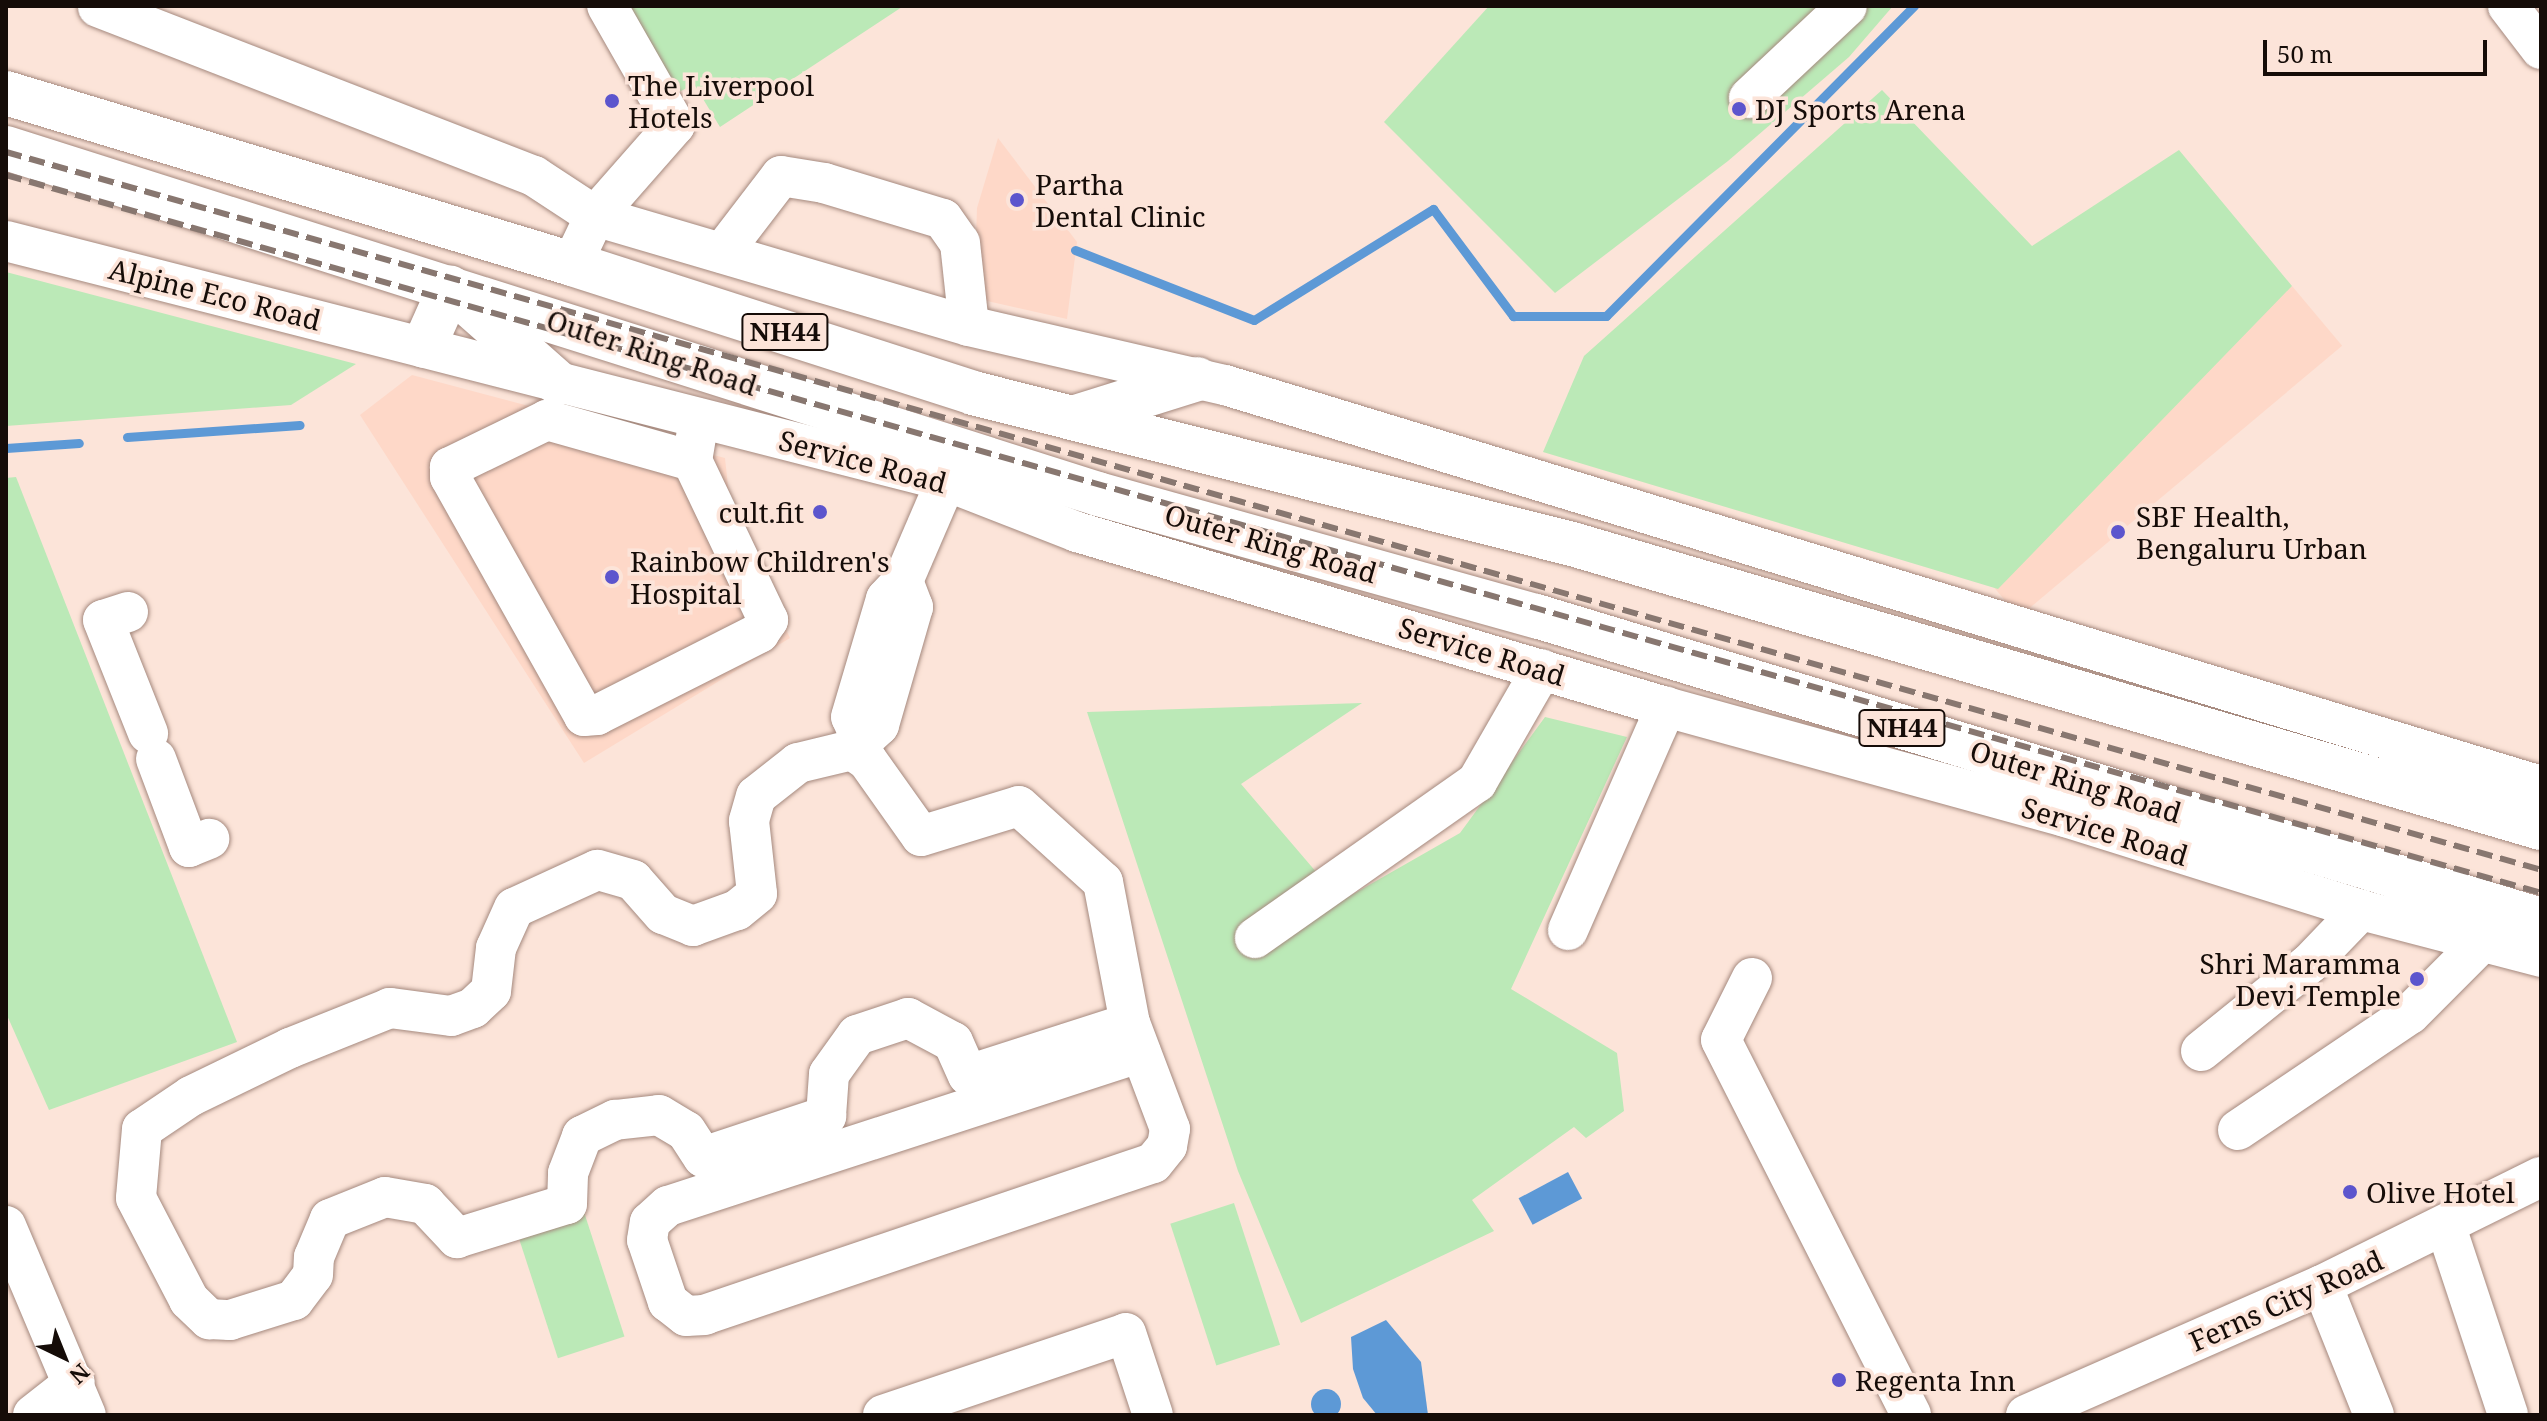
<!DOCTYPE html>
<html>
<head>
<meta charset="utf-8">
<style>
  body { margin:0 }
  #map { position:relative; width:2547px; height:1421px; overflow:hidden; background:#fce4d9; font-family:"Noto Serif",serif }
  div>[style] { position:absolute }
  .built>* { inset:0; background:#fed8c8; transform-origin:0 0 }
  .green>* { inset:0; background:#bbe9b7; transform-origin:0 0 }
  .water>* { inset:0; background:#5d99d6; transform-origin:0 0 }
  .round { border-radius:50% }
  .stream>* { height:9px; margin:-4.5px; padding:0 4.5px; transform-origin:4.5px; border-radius:4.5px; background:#5d99d6 }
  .roads { filter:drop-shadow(0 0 2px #a5897e) drop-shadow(0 0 2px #a5897e) }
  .minor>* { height:40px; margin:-20px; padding:0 20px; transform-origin:20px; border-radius:20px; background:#fff }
  .highway>* { height:44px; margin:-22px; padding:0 22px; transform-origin:22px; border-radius:22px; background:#fff }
  .rail>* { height:6px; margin-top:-3px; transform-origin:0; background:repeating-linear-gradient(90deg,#887770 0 16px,transparent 0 24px) }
  .dots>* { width:22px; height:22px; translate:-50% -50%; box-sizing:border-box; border:4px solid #fce4d9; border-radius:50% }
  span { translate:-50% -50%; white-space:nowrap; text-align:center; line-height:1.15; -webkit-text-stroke:7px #fce4d9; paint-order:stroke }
  .shield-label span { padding:2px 6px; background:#fce4d9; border:2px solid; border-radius:6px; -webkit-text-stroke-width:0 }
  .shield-label { font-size:26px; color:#150c08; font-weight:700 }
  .poi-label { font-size:28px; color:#150c08 }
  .left { translate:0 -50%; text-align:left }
  .right { translate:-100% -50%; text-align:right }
  .street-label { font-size:28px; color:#150c08 }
  .frame { position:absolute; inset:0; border:8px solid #150c08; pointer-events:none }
  .north { position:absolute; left:24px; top:1317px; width:80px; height:80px; -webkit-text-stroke:6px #fce4d9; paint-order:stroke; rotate:137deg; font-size:22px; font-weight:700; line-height:32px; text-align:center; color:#150c08 }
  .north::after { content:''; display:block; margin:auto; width:28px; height:36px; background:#150c08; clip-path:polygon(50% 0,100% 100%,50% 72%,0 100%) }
  .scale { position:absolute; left:2263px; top:40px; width:224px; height:36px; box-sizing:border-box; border:4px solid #150c08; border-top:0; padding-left:10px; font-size:24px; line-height:28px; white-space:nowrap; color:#150c08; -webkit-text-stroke:6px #fce4d9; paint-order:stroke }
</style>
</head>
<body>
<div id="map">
  <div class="built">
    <div style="clip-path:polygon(998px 138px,1077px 242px,1067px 319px,974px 298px,977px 208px)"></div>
    <div style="left:2292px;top:286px;width:78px;height:422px;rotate:50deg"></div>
    <div style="clip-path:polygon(412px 375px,725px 458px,731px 515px,790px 638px,584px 763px,360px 415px)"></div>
  </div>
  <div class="green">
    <div style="clip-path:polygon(615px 6px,901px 6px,902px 7px,720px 127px,694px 84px,670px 97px)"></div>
    <div style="clip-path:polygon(1489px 6px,1893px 6px,1849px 57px,1728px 161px,1555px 293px,1384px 122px)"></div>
    <div style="clip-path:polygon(1882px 90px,2032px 246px,2179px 150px,2292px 286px,1998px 589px,1543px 452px,1584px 356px)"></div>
    <div style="clip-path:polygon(6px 272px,356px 364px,291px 405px,6px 426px)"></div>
    <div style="clip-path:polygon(16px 477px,237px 1042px,49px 1110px,6px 1013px,6px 478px)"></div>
    <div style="clip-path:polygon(1362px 703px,1241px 784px,1341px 901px,1460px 833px,1545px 717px,1627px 737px,1511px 989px,1617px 1053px,1624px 1111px,1586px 1138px,1574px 1127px,1472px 1200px,1494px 1231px,1301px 1323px,1238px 1171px,1087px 712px)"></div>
    <div style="left:1234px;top:1203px;width:149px;height:67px;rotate:72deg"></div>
    <div style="left:584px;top:1212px;width:131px;height:70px;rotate:72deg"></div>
  </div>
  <div class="water">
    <div style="left:1568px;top:1172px;width:30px;height:56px;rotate:62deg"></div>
    <div style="clip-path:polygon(1386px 1320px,1421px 1362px,1428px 1415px,1377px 1415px,1363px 1398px,1353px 1369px,1351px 1337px)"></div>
    <div class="round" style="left:1311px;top:1389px;width:30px;height:30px"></div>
  </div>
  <div class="stream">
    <div style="left:1075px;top:250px;width:192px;rotate:21.4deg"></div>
    <div style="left:1254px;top:320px;width:211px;rotate:-31.8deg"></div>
    <div style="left:1433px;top:209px;width:134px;rotate:53.2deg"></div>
    <div style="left:1513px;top:316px;width:93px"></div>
    <div style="left:1606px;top:316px;width:437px;rotate:-45.2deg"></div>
    <div style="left:127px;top:437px;width:173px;rotate:-4deg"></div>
    <div style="left:6px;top:448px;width:73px;rotate:-3.9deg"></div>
  </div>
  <div class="roads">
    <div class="minor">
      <div style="left:2508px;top:6px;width:54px;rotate:52.5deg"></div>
      <div style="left:98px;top:7px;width:468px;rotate:21.2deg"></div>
      <div style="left:534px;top:176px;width:73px;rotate:33.3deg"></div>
      <div style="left:595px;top:216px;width:121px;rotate:-48.7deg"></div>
      <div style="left:675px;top:125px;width:137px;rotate:-119.7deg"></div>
      <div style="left:1749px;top:98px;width:134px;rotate:-43.2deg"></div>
      <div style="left:6px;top:241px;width:970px;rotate:14.32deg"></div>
      <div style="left:946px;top:481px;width:141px;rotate:21.3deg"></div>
      <div style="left:1077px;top:532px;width:614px;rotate:16.55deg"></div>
      <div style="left:1666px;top:707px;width:414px;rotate:15.4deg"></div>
      <div style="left:2065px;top:817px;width:310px;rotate:17.4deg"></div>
      <div style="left:2361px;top:910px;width:186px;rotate:14.6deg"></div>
      <div style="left:722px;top:253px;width:97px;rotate:-52.5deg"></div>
      <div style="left:781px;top:176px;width:44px;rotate:9.2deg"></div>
      <div style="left:824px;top:183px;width:124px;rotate:16.8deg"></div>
      <div style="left:943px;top:219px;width:29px;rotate:55deg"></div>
      <div style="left:960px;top:243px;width:83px;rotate:83.8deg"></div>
      <div style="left:572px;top:264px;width:53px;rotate:-64.4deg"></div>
      <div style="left:595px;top:216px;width:390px;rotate:16.4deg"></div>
      <div style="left:969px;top:326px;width:263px;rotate:13deg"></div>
      <div style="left:1225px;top:385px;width:1376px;rotate:16.95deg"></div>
      <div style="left:692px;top:461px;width:151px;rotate:-164.2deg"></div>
      <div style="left:547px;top:420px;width:108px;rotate:154.1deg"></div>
      <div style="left:450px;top:467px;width:10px;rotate:90deg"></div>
      <div style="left:450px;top:477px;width:274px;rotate:60.7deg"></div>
      <div style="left:584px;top:716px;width:13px;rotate:-4deg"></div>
      <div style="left:597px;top:715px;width:182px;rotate:-26.8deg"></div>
      <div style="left:759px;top:633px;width:16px;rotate:-55deg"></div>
      <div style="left:768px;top:620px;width:176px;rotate:-115.5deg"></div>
      <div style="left:692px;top:461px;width:43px;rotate:-80.5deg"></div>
      <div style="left:903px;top:581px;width:28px;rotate:69deg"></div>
      <div style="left:913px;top:607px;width:123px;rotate:106.1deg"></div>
      <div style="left:879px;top:725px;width:37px;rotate:137deg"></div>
      <div style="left:852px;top:750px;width:56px;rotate:166.5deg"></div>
      <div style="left:798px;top:763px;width:53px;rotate:141.8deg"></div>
      <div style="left:756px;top:796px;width:26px;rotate:106deg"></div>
      <div style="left:749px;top:821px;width:73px;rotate:83.7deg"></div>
      <div style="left:757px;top:894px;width:26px;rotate:141deg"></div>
      <div style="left:737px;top:910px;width:47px;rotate:160deg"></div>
      <div style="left:693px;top:926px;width:32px;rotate:-158deg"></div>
      <div style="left:663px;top:914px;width:45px;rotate:-131.4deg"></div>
      <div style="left:633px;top:880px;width:37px;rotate:-164deg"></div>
      <div style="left:597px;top:870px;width:91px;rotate:155.4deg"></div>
      <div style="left:514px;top:908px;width:44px;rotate:114.2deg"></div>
      <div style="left:496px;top:948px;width:43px;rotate:96.6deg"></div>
      <div style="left:491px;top:991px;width:25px;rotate:137deg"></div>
      <div style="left:473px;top:1008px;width:23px;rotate:160deg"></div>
      <div style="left:451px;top:1016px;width:62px;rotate:-172.5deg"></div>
      <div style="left:390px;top:1008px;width:108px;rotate:158.2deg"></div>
      <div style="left:290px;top:1048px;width:110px;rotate:154.1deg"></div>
      <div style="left:191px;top:1096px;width:59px;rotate:146deg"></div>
      <div style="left:142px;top:1129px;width:69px;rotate:95deg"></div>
      <div style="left:136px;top:1198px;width:115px;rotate:62.5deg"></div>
      <div style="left:189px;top:1300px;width:28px;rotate:44deg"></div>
      <div style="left:209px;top:1319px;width:21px;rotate:3deg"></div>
      <div style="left:230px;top:1320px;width:67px;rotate:-17.4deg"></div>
      <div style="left:294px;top:1300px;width:31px;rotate:-53deg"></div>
      <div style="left:313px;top:1275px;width:18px;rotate:-87deg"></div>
      <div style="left:314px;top:1257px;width:41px;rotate:-67.2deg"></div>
      <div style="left:330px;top:1219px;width:59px;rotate:-21.8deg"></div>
      <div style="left:385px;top:1197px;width:41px;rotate:9.9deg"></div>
      <div style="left:425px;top:1204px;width:47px;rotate:46.7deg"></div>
      <div style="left:457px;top:1238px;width:115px;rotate:-17.2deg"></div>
      <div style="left:567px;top:1204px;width:31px;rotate:-88deg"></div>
      <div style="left:568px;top:1173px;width:40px;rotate:-69deg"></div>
      <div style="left:582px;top:1136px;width:37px;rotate:-26deg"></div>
      <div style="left:615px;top:1120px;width:44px;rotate:-6.5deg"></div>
      <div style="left:659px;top:1115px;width:31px;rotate:31deg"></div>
      <div style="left:686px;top:1131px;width:31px;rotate:57deg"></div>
      <div style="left:703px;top:1157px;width:130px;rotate:-18.4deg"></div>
      <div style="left:826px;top:1116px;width:42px;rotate:-85.9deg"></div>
      <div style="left:829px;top:1074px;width:48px;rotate:-54.3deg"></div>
      <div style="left:857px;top:1035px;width:54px;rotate:-18.4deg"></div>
      <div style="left:908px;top:1018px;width:51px;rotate:28.1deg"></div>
      <div style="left:953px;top:1042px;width:36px;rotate:66deg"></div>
      <div style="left:968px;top:1075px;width:170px;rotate:-17.8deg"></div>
      <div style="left:128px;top:612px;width:26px;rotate:162deg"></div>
      <div style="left:103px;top:620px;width:122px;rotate:68.3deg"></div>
      <div style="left:861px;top:739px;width:24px;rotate:-114deg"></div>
      <div style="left:851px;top:717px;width:123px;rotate:-73.5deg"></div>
      <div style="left:886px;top:599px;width:25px;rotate:-47deg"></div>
      <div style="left:903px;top:581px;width:109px;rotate:-66.7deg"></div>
      <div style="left:852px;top:750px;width:18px;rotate:34deg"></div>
      <div style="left:867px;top:760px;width:93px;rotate:54.6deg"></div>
      <div style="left:921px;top:836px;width:102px;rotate:-17deg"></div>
      <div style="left:1019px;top:806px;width:113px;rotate:42.1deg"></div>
      <div style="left:1103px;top:882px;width:144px;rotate:79.2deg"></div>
      <div style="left:1130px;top:1023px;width:113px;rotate:69.3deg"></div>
      <div style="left:1170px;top:1129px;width:17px;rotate:100deg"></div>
      <div style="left:1167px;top:1146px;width:22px;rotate:129deg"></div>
      <div style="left:1153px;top:1163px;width:473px;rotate:161.3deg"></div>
      <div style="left:705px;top:1315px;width:19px;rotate:177deg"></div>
      <div style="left:686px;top:1316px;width:23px;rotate:-142deg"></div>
      <div style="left:668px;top:1302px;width:65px;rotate:-108.7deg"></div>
      <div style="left:647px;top:1240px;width:18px;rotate:-81deg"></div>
      <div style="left:650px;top:1222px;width:24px;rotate:-42deg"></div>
      <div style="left:668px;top:1206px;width:497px;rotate:-18deg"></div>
      <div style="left:156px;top:759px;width:94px;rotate:69.4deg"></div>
      <div style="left:189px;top:847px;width:22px;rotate:-22deg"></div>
      <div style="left:1568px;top:930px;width:244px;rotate:-66.3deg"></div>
      <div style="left:1255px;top:938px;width:271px;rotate:-35.1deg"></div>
      <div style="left:1477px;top:782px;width:130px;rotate:-60.1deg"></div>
      <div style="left:1752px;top:978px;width:69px;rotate:116.6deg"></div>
      <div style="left:1721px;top:1040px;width:420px;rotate:63.1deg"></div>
      <div style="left:2201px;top:1051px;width:140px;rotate:-38.9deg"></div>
      <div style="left:2310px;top:963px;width:74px;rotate:-46.1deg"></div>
      <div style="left:2238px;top:1130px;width:207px;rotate:-34deg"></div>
      <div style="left:2410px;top:1014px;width:103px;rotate:-45deg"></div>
      <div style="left:6px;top:1226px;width:205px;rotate:67.1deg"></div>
      <div style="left:2446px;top:1227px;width:198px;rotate:71.7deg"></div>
      <div style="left:2322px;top:1285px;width:140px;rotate:68.2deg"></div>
      <div style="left:33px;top:1415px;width:53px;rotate:-38.2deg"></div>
      <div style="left:883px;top:1415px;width:256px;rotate:-18.6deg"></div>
      <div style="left:1126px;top:1333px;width:86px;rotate:71.8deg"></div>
      <div style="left:2026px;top:1415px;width:323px;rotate:-23.7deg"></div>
      <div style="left:2322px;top:1285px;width:244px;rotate:-26.3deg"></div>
    </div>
    <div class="highway">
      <div style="left:6px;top:93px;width:591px;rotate:16.81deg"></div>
      <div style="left:572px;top:264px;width:421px;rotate:17.8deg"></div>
      <div style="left:973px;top:393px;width:618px;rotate:14.15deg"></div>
      <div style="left:1572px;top:544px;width:1010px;rotate:16.34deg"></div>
      <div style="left:6px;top:148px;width:1146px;rotate:17.58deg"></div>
      <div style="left:1098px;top:494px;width:455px;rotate:15.6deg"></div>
      <div style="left:1536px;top:616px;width:1050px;rotate:16.83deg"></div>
      <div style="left:464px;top:300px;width:125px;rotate:41.4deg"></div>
      <div style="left:424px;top:346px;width:64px;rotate:-65.9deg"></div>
      <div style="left:1076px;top:417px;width:127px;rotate:-17.4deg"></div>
    </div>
  </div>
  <div class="rail">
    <div style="left:6px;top:152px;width:2635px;rotate:15.81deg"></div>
    <div style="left:6px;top:175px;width:2635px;rotate:15.81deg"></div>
  </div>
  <div class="dots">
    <div style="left:612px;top:101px;background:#5c55cd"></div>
    <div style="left:1739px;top:109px;background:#5c55cd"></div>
    <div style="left:1017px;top:200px;background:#5c55cd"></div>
    <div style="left:820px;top:512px;background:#5c55cd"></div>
    <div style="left:2118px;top:532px;background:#5c55cd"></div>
    <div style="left:612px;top:577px;background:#5c55cd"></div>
    <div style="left:2417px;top:979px;background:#5c55cd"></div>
    <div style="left:2350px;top:1192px;background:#5c55cd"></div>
    <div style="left:1839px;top:1380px;background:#5c55cd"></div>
  </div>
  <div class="shield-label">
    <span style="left:785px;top:332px">NH44</span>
    <span style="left:1902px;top:728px">NH44</span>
  </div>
  <div class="poi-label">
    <span class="left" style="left:628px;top:101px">The Liverpool<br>Hotels</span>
    <span class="left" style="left:1755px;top:109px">DJ Sports Arena</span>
    <span class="left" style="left:1035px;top:200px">Partha<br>Dental Clinic</span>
    <span class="right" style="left:804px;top:512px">cult.fit</span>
    <span class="left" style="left:2136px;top:532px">SBF Health,<br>Bengaluru Urban</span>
    <span class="left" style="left:630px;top:577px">Rainbow Children's<br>Hospital</span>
    <span class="right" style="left:2401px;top:979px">Shri Maramma<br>Devi Temple</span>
    <span class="left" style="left:2366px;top:1192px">Olive Hotel</span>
    <span class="left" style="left:1855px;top:1380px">Regenta Inn</span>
  </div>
  <div class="street-label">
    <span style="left:215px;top:294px;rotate:14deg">Alpine Eco Road</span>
    <span style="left:652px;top:352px;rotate:18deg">Outer Ring Road</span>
    <span style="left:863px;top:461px;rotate:15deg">Service Road</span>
    <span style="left:1271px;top:543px;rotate:16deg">Outer Ring Road</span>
    <span style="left:1482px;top:651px;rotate:17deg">Service Road</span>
    <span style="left:2076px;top:781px;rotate:17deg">Outer Ring Road</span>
    <span style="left:2105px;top:831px;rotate:17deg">Service Road</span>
    <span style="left:2286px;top:1300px;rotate:-24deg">Ferns City Road</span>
  </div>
  <div class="frame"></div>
  <div class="north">N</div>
  <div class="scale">50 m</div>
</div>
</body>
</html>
